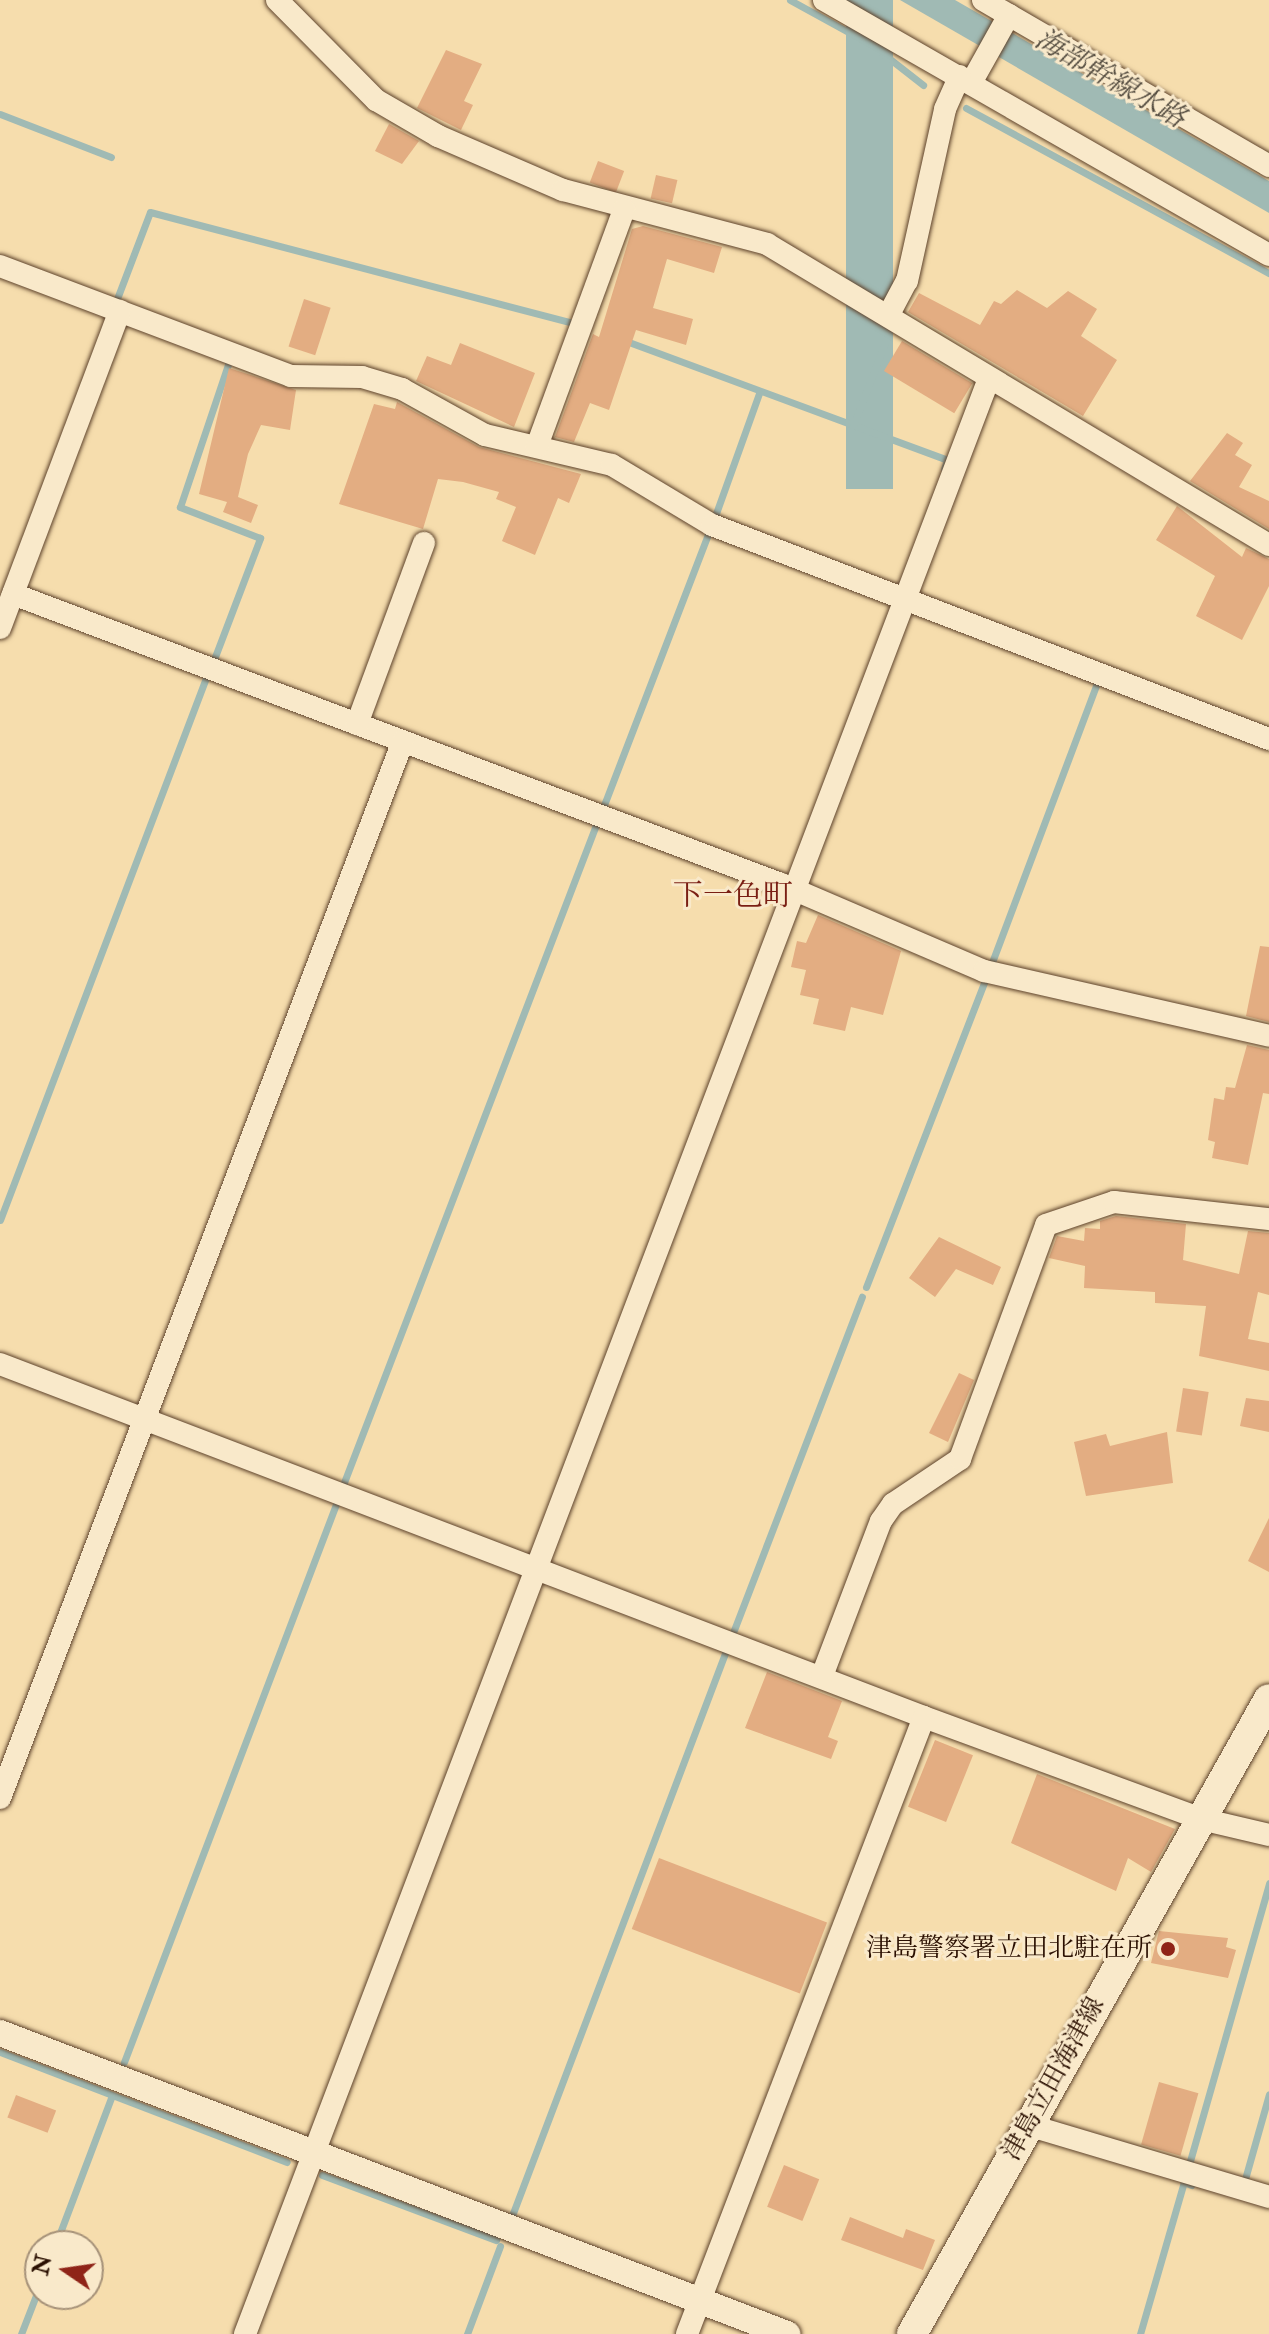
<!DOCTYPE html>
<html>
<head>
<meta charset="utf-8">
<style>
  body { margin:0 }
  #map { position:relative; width:1269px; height:2334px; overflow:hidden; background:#f6ddad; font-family:"IM FELL Double Pica","Noto Serif JP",serif }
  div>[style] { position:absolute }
  .water>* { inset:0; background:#a0bab4; transform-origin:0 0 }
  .stream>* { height:7px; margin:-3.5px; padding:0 3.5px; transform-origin:3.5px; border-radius:3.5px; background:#a0bab4 }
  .building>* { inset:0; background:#e3ad82; transform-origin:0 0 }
  .roads { filter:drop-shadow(0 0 2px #5d422b) drop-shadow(0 0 2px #5d422b) }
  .minor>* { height:22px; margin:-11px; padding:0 11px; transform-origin:11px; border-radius:11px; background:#f9e9ca }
  .tertiary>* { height:26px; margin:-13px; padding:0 13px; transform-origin:13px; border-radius:13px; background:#f9e9ca }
  .secondary>* { height:30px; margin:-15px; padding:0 15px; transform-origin:15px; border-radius:15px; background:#f9e9ca }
  .dots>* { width:22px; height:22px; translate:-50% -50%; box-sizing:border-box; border:4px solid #f9e9ca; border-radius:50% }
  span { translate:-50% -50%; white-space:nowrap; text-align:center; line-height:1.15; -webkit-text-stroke:6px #f9e9ca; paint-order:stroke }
  .poi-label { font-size:26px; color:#2a0f00 }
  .right { translate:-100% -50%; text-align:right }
  .street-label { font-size:26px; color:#2a0f00 }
  .water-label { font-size:28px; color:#534b3f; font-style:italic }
  .quarter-label { font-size:30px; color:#7a1f14 }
  .north { position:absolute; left:24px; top:2230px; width:80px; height:80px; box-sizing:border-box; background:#f9e9ca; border:2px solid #a69279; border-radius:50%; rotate:283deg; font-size:22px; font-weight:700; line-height:32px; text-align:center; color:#2a0f00 }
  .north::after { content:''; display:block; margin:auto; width:28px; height:36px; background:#8f2418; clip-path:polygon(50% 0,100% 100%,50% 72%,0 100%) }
</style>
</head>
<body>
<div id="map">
  <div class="water">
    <div style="left:846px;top:0;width:47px;height:489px"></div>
    <div style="clip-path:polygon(900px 0,955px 0,1269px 181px,1269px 213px)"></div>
  </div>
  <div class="stream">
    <div style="left:790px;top:0;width:94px;rotate:28.8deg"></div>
    <div style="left:872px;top:45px;width:65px;rotate:38.1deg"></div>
    <div style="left:966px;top:108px;width:345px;rotate:28.6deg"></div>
    <div style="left:0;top:114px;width:119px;rotate:21.2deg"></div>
    <div style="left:115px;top:304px;width:98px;rotate:-69.2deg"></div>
    <div style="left:150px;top:212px;width:438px;rotate:14.7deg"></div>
    <div style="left:626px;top:341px;width:342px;rotate:20.3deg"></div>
    <div style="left:947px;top:460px;width:9px;rotate:108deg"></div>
    <div style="left:853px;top:426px;width:101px;rotate:-69deg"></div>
    <div style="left:714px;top:519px;width:134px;rotate:-70.3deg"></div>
    <div style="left:213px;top:662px;width:133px;rotate:-69.2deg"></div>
    <div style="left:260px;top:538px;width:86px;rotate:-158.8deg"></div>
    <div style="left:180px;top:507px;width:154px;rotate:-71.4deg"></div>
    <div style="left:604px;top:805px;width:292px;rotate:-69deg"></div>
    <div style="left:991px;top:965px;width:303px;rotate:-69.4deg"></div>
    <div style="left:0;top:1220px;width:583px;rotate:-69.2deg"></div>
    <div style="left:866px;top:1287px;width:329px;rotate:-68.8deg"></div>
    <div style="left:343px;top:1485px;width:707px;rotate:-69.03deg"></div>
    <div style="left:734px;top:1630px;width:357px;rotate:-69deg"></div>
    <div style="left:0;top:2052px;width:307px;rotate:21deg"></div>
    <div style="left:124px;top:2062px;width:602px;rotate:-69.19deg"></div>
    <div style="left:1190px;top:2161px;width:289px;rotate:-74.1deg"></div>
    <div style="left:322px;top:2175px;width:186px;rotate:20.5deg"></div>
    <div style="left:1245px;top:2179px;width:88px;rotate:-74.2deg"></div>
    <div style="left:513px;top:2213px;width:604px;rotate:-69.26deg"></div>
    <div style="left:55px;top:2246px;width:161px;rotate:-69.3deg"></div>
    <div style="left:21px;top:2334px;width:53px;rotate:-68.8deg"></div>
    <div style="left:467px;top:2334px;width:94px;rotate:-69.4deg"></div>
    <div style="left:1140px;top:2334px;width:158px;rotate:-73.9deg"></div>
    <div style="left:1184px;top:2182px;width:8px;rotate:23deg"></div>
  </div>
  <div class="building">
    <div style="clip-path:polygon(446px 50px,482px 64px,464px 101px,473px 105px,461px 130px,417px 108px)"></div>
    <div style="clip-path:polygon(389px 124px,419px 141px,402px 164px,375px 151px)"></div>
    <div style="left:598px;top:161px;width:28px;height:23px;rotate:21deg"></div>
    <div style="left:656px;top:175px;width:22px;height:24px;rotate:13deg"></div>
    <div style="clip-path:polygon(643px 226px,722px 247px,714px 273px,667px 259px,653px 308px,693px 319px,686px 345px,636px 330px,609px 410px,590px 403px,574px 442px,555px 437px,593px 334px,599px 337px,632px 229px)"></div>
    <div style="clip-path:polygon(1017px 290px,1047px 308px,1068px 291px,1097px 309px,1081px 336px,1117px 360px,1083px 416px,908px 312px,919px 293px,980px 325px,994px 301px,1001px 304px)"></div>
    <div style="left:304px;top:299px;width:28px;height:50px;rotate:18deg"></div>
    <div style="left:902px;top:341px;width:82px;height:35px;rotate:31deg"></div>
    <div style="clip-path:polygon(460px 343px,535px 373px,514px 427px,416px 381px,427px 356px,451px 365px)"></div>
    <div style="clip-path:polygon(229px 368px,296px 390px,290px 430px,261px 425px,248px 454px,238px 497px,258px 505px,251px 523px,223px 512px,227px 502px,199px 494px)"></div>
    <div style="clip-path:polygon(397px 402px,479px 447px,581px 474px,569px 503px,558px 498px,535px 555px,502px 541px,516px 507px,496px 499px,499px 492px,463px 482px,438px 479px,423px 529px,339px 504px,374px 404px,395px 409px)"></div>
    <div style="clip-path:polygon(1227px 433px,1243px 443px,1235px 455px,1252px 465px,1239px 487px,1269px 501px,1269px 529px,1190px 481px)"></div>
    <div style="clip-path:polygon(1177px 506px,1242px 557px,1246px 548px,1269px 559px,1269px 586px,1242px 640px,1196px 616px,1215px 576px,1156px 540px)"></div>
    <div style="clip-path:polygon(818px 915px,901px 951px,883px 1015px,851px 1007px,845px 1031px,813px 1024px,819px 999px,800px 995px,806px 970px,791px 967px,797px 941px,806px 943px)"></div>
    <div style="clip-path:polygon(1260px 946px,1269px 947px,1269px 1022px,1246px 1016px)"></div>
    <div style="clip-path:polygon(1247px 1045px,1269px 1050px,1269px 1094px,1263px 1093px,1248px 1165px,1212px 1158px,1215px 1142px,1208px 1140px,1214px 1098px,1224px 1100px,1226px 1087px,1235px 1088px)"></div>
    <div style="clip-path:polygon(1116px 1216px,1186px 1224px,1183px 1260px,1239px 1274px,1248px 1231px,1269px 1233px,1269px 1295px,1258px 1292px,1248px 1339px,1269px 1343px,1269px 1371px,1199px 1356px,1206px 1306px,1155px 1303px,1155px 1292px,1084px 1288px,1085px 1266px,1049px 1258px,1057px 1236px,1084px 1241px,1085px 1228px,1100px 1229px,1100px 1221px)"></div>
    <div style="clip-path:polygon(939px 1237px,1001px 1267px,993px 1285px,956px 1269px,935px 1297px,909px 1278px)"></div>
    <div style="clip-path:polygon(959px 1373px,974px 1380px,948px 1442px,929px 1433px)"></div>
    <div style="left:1183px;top:1388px;width:26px;height:44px;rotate:9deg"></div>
    <div style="clip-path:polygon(1246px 1398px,1269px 1401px,1269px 1432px,1240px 1426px)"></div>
    <div style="clip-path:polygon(1167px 1432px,1173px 1483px,1086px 1496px,1074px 1442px,1106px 1434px,1110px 1446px)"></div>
    <div style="clip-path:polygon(1269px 1518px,1269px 1572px,1248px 1561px)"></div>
    <div style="clip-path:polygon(767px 1672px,842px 1701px,828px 1737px,838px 1741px,831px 1759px,745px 1728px)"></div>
    <div style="left:935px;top:1740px;width:41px;height:72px;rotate:22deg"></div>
    <div style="clip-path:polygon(1037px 1774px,1175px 1829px,1151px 1872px,1128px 1858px,1116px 1891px,1011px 1843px)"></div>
    <div style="left:659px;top:1858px;width:180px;height:76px;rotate:21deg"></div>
    <div style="clip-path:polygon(1159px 1931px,1228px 1938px,1226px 1947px,1236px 1950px,1228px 1978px,1151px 1963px)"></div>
    <div style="left:1159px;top:2082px;width:41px;height:65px;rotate:16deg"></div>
    <div style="left:16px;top:2095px;width:43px;height:24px;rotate:21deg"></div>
    <div style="left:784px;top:2165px;width:38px;height:45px;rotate:22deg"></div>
    <div style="clip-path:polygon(850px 2217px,903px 2238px,906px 2229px,935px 2240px,923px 2270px,841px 2240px)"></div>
  </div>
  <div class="roads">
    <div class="minor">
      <div style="left:277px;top:0;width:141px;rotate:45.3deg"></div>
      <div style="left:376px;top:100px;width:72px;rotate:30.1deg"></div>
      <div style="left:438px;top:136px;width:136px;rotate:23.4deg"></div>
      <div style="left:563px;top:190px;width:211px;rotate:14.8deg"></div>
      <div style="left:767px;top:244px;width:585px;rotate:30.95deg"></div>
      <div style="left:824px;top:0;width:513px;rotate:29.81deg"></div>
      <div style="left:983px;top:0;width:331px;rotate:30.1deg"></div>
      <div style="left:971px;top:83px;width:78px;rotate:-60.8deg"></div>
      <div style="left:0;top:266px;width:311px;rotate:20.7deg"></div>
      <div style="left:291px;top:376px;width:71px;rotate:0.8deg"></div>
      <div style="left:362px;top:377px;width:42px;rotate:16.7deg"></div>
      <div style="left:402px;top:389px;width:95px;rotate:29deg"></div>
      <div style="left:485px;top:435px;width:130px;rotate:13.3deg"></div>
      <div style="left:612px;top:465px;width:117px;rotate:31deg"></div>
      <div style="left:712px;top:525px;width:597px;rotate:21.02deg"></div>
      <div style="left:888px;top:316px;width:40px;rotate:-62deg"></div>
      <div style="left:907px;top:281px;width:176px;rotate:-77.5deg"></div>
      <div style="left:945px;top:109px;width:36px;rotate:-66deg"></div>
      <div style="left:537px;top:446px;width:252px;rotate:-69.8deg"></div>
      <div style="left:13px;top:594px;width:821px;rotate:20.69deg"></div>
      <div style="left:781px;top:884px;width:221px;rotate:23.2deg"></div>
      <div style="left:984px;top:971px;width:292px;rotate:12.8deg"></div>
      <div style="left:0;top:628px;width:339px;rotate:-69.3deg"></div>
      <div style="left:357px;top:724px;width:193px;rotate:-69.7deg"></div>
      <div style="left:0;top:1364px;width:989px;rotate:20.91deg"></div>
      <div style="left:924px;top:1717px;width:295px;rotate:20.2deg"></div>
      <div style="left:1201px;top:1819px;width:70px;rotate:13.2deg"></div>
      <div style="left:822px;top:1676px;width:166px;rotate:-69.2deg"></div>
      <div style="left:881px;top:1521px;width:21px;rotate:-55deg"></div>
      <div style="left:893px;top:1504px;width:81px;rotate:-33.9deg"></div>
      <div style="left:960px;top:1459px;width:249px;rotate:-69.8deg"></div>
      <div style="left:1046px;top:1225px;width:72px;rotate:-18.7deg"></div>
      <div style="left:1114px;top:1202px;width:156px;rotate:6.3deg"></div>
      <div style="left:0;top:1798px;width:1131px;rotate:-69.13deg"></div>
      <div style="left:1028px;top:2125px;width:252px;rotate:16.6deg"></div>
      <div style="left:245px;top:2334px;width:2092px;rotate:-69.17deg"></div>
      <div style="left:687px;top:2334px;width:661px;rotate:-68.99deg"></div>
    </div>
    <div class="tertiary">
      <div style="left:0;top:2033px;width:843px;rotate:20.93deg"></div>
    </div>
    <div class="secondary">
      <div style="left:912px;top:2334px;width:728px;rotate:-60.66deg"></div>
    </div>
  </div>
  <div class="dots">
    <div style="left:1168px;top:1949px;background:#8f2418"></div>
  </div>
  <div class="poi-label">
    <span class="right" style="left:1152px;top:1949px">津島警察署立田北駐在所</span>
  </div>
  <div class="street-label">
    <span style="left:1054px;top:2079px;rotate:-61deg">津島立田海津線</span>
  </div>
  <div class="water-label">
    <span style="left:1110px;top:79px;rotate:30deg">海部幹線水路</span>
  </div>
  <div class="quarter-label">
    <span style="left:733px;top:896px">下一色町</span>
  </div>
  <div class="north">N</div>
</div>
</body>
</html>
